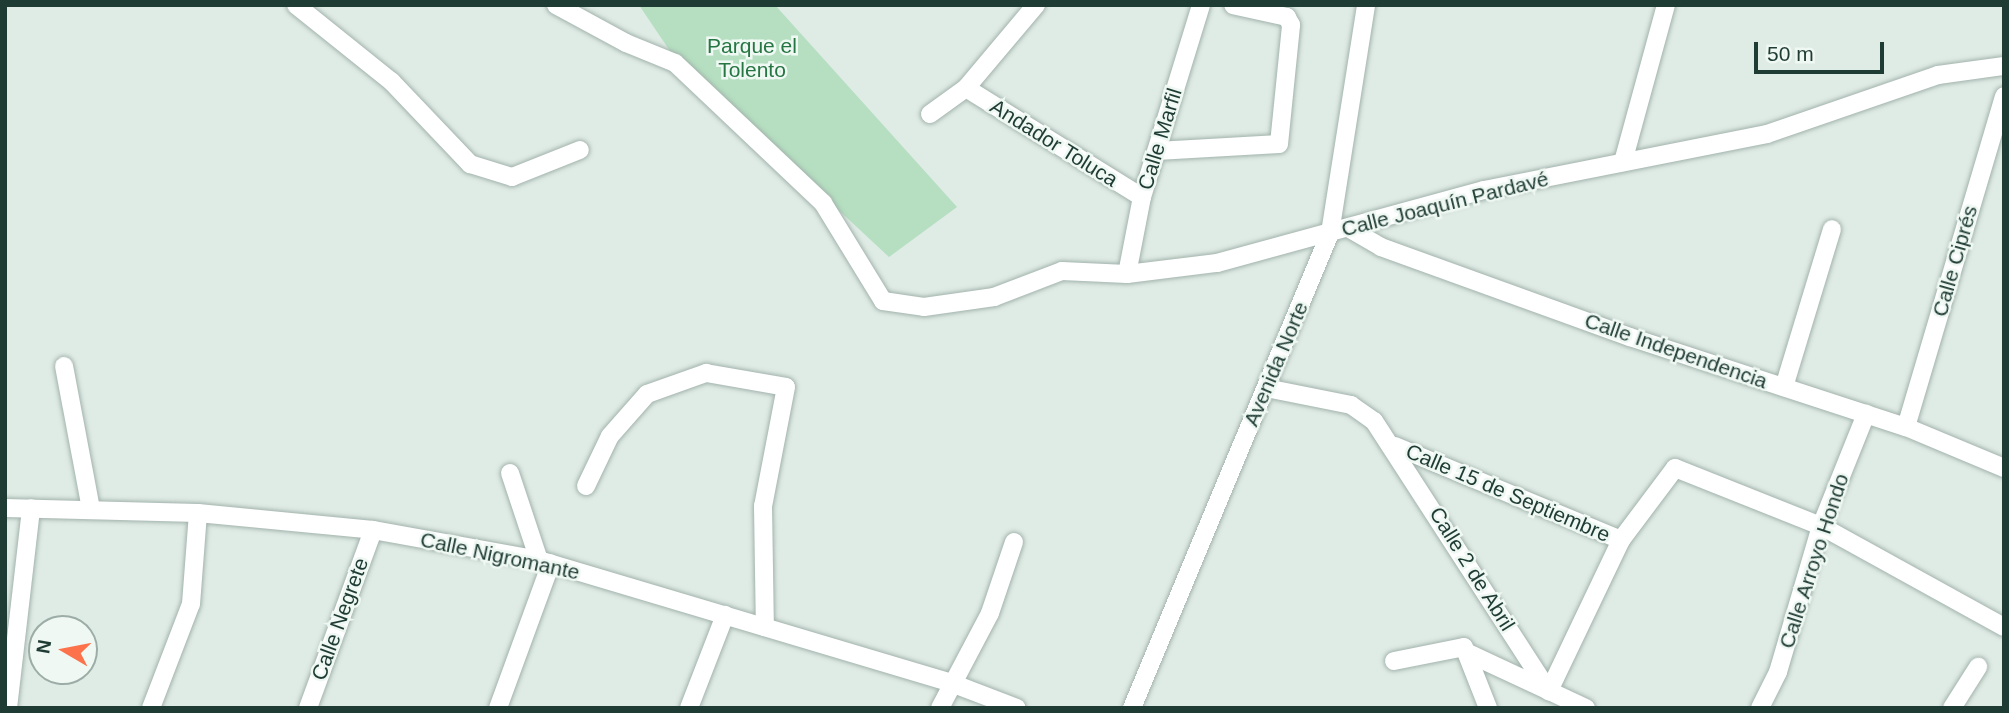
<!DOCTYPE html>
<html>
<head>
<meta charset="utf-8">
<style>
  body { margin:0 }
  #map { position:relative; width:2009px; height:713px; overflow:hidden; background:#dfebe5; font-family:Helvetica,sans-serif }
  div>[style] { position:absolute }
  .green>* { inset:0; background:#b5dfc0 }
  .roads { filter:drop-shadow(0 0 2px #a2b3ac) drop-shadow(0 0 2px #a2b3ac) }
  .minor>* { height:18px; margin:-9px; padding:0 9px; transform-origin:9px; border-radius:9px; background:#fff }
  span { translate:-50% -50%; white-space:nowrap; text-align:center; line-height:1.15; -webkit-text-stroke:5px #eff8f3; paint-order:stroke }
  .park-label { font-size:21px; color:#267643 }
  .street-label { font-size:21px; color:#1f3c34 }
  .frame { position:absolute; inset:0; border:7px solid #1f3c34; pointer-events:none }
  .north { position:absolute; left:28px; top:615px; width:70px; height:70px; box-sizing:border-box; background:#eff8f3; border:2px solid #9cada7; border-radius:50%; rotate:280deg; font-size:19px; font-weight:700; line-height:28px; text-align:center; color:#1f3c34 }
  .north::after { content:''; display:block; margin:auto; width:24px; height:32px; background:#fc734b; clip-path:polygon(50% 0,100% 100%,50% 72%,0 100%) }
  .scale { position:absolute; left:1754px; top:42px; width:130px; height:32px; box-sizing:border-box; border:4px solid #1f3c34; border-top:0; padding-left:9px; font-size:21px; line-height:24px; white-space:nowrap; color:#1f3c34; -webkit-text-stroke:5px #eff8f3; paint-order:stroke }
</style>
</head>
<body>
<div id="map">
  <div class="green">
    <div style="clip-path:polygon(639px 5px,775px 5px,957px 207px,889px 257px,674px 57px)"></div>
  </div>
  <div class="roads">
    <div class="minor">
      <div style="left:296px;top:5px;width:122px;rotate:38.7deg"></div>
      <div style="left:391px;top:81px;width:115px;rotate:46.4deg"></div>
      <div style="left:470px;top:164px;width:44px;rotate:17.2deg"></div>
      <div style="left:512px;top:177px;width:73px;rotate:-21.7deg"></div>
      <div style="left:556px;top:5px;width:80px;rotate:28.5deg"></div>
      <div style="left:626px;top:43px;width:53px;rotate:22.2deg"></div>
      <div style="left:675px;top:63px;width:204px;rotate:43.4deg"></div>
      <div style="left:823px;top:203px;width:115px;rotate:58.5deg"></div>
      <div style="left:883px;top:301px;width:41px;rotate:8.3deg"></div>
      <div style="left:924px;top:307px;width:71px;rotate:-8.1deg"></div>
      <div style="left:994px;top:297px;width:73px;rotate:-20.9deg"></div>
      <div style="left:1062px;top:271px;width:65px;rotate:2.6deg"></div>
      <div style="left:1127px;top:274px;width:91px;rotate:-7deg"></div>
      <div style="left:1217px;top:263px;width:277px;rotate:-15.3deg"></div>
      <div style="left:1484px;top:190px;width:288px;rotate:-11.2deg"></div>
      <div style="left:1767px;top:134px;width:181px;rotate:-19deg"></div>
      <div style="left:1938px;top:75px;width:67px;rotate:-7.8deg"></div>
      <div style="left:966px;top:88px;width:207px;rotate:31.8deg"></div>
      <div style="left:930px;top:114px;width:44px;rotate:-35.8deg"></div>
      <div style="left:966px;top:88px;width:109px;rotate:-49.9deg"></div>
      <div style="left:1157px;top:151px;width:122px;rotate:-3.3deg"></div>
      <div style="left:1279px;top:144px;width:120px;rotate:-84.2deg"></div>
      <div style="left:1291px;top:25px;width:9px;rotate:-117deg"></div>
      <div style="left:1287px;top:17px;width:55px;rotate:-167.5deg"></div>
      <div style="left:1623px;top:162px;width:163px;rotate:-74.7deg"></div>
      <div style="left:1350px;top:229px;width:36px;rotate:30deg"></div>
      <div style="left:1381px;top:247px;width:265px;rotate:19.9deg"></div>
      <div style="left:1630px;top:337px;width:290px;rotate:18.1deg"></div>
      <div style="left:1906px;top:427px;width:106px;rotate:22.7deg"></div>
      <div style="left:1127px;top:274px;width:78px;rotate:-79deg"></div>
      <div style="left:1142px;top:197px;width:201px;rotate:-72.9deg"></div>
      <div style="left:64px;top:366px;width:146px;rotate:79.3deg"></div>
      <div style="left:1784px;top:387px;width:165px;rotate:-73.1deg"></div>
      <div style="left:1266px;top:388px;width:87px;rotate:11.3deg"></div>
      <div style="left:1351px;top:405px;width:28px;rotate:35deg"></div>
      <div style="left:1374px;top:421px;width:322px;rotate:57.1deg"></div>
      <div style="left:1906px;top:427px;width:345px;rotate:-73.5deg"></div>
      <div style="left:1395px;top:446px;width:245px;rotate:22.6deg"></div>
      <div style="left:510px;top:473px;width:92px;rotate:71.6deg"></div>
      <div style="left:586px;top:486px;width:55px;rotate:-64.4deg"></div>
      <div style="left:610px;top:436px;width:56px;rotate:-48.6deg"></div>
      <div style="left:647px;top:394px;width:63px;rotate:-19.6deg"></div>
      <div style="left:706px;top:373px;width:81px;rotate:9.9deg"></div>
      <div style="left:786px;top:387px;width:121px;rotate:100.9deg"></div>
      <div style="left:763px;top:506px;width:121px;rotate:89.1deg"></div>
      <div style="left:5px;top:508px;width:193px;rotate:1.5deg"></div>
      <div style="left:198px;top:513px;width:176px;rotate:5.5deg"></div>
      <div style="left:373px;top:530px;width:169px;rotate:10.2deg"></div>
      <div style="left:539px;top:560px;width:433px;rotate:16.6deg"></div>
      <div style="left:954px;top:684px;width:67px;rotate:20.9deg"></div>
      <div style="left:1470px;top:654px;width:128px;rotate:25deg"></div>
      <div style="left:1394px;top:661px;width:71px;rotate:-11.3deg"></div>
      <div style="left:1464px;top:647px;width:66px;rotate:68.5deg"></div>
      <div style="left:1549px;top:691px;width:167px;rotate:-64.5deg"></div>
      <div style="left:1621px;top:540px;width:90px;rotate:-53.1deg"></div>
      <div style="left:1675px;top:468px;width:157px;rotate:21.7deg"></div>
      <div style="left:1821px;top:526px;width:209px;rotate:28.9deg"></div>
      <div style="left:8px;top:708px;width:201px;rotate:-83.4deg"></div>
      <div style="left:151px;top:708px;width:111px;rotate:-69deg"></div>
      <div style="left:191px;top:604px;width:91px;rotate:-85.6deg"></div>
      <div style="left:308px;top:708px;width:189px;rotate:-69.9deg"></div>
      <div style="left:498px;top:708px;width:154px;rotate:-69.9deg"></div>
      <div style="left:689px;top:708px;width:100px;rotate:-68.8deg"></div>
      <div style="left:940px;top:708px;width:107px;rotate:-62.2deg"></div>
      <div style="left:990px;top:613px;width:75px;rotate:-71.3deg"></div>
      <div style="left:1132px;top:708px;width:515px;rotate:-67.37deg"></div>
      <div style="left:1330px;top:233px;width:231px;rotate:-81deg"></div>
      <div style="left:1760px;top:708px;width:40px;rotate:-63.4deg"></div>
      <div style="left:1778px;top:672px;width:152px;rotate:-73.6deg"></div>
      <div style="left:1821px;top:526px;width:121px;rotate:-68.1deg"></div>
      <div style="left:1952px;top:708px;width:49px;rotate:-57.6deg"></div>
    </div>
  </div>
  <div class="park-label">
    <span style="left:752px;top:58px">Parque el<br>Tolento</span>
  </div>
  <div class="street-label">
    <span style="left:1160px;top:139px;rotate:-73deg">Calle Marfil</span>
    <span style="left:1054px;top:143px;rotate:32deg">Andador Toluca</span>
    <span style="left:1445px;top:204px;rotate:-14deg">Calle Joaquín Pardavé</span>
    <span style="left:1955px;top:261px;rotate:-74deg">Calle Ciprés</span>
    <span style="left:1676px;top:351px;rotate:19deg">Calle Independencia</span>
    <span style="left:1276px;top:364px;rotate:-67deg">Avenida Norte</span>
    <span style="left:1508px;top:493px;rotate:23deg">Calle 15 de Septiembre</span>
    <span style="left:500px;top:556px;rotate:12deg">Calle Nigromante</span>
    <span style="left:1814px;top:561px;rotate:-72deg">Calle Arroyo Hondo</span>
    <span style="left:1472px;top:569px;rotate:58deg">Calle 2 de Abril</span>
    <span style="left:340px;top:619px;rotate:-70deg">Calle Negrete</span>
  </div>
  <div class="frame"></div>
  <div class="north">N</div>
  <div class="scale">50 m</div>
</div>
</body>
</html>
